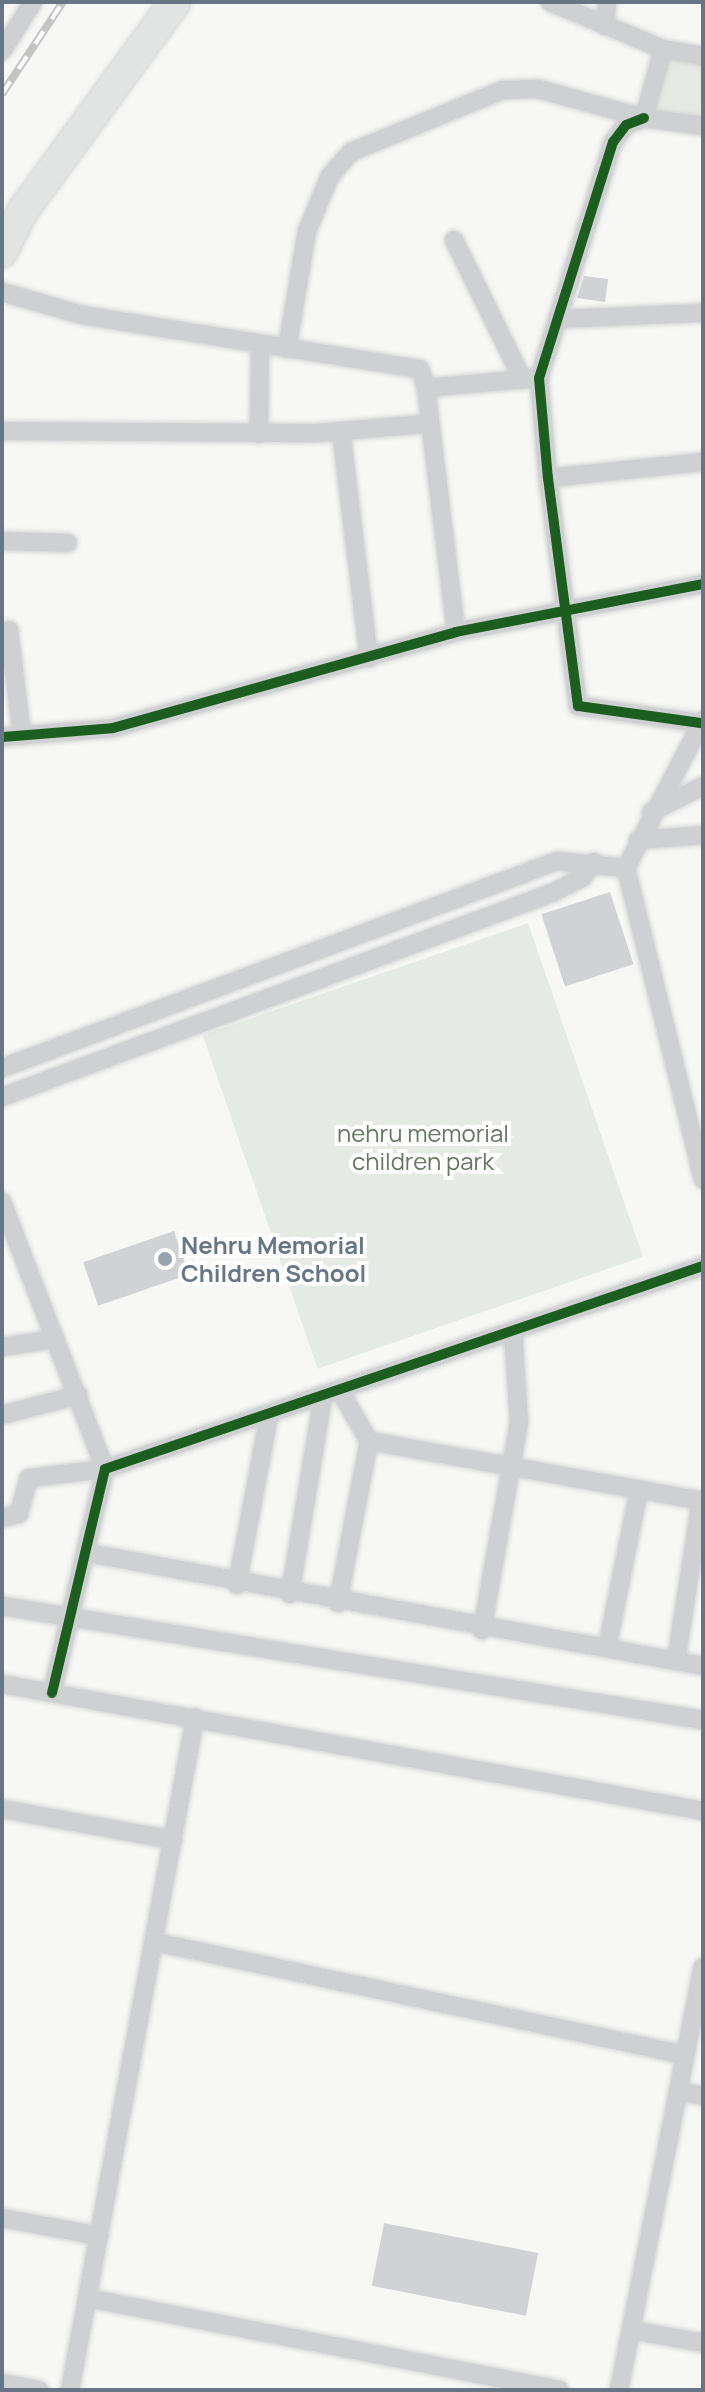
<!DOCTYPE html>
<html>
<head>
<meta charset="utf-8">
<style>
  body { margin:0 }
  #map { position:relative; width:705px; height:2392px; overflow:hidden; background:#f7f7f6; font-family:Manrope,sans-serif }
  div>[style] { position:absolute }
  .green>* { inset:0; background:#e6eae4; transform-origin:0 0 }
  .building>* { inset:0; background:#d0d2d3; transform-origin:0 0 }
  .roads { filter:drop-shadow(0 0 2px #d3d4d4) drop-shadow(0 0 2px #d3d4d4) }
  .street>* { height:18px; margin:-9px; padding:0 9px; transform-origin:9px; border-radius:9px; background:#cfd0d1 }
  .primary>* { height:30px; margin:-15px; padding:0 15px; transform-origin:15px; border-radius:15px; background:#e2e3e3 }
  .rail>* { height:8px; margin-top:-4px; transform-origin:0; background:repeating-linear-gradient(90deg,#fff 0 15px,#c4c6c6 0 30px); box-sizing:border-box; border-block:2px solid #c4c6c6 }
  .cycleway>* { height:10px; margin:-5px; padding:0 5px; transform-origin:5px; border-radius:5px; background:#1b5e20 }
  .dots>* { width:22px; height:22px; translate:-50% -50%; box-sizing:border-box; border:4px solid #fff; border-radius:50% }
  span { translate:-50% -50%; white-space:nowrap; text-align:center; line-height:1.15; -webkit-text-stroke:8px #fff; paint-order:stroke }
  .park-label { font-size:24px; color:#657862 }
  .poi-label { font-size:24px; color:#677686; font-weight:700 }
  .left { translate:0 -50%; text-align:left }
  .frame { position:absolute; inset:0; border:4px solid #677686; pointer-events:none }
</style>
</head>
<body>
<div id="map">
  <div class="green">
    <div style="clip-path:polygon(664px 55px,703px 62px,703px 121px,652px 110px)"></div>
    <div style="left:528px;top:923px;width:353px;height:344px;rotate:71deg"></div>
  </div>
  <div class="building">
    <div style="clip-path:polygon(584px 276px,608px 279px,605px 302px,577px 298px)"></div>
    <div style="left:610px;top:892px;width:76px;height:72px;rotate:72deg"></div>
    <div style="left:174px;top:1231px;width:46px;height:96px;rotate:71deg"></div>
    <div style="left:384px;top:2223px;width:157px;height:64px;rotate:11deg"></div>
  </div>
  <div class="roads">
    <div class="street">
      <div style="left:550px;top:2px;width:122px;rotate:22.6deg"></div>
      <div style="left:663px;top:49px;width:41px;rotate:9.9deg"></div>
      <div style="left:605px;top:26px;width:24px;rotate:-85deg"></div>
      <div style="left:663px;top:49px;width:72px;rotate:105.4deg"></div>
      <div style="left:644px;top:118px;width:60px;rotate:7.7deg"></div>
      <div style="left:2px;top:51px;width:58px;rotate:-57.7deg"></div>
      <div style="left:644px;top:118px;width:19px;rotate:159deg"></div>
      <div style="left:626px;top:125px;width:21px;rotate:127deg"></div>
      <div style="left:613px;top:142px;width:247px;rotate:107.4deg"></div>
      <div style="left:539px;top:378px;width:100px;rotate:84.9deg"></div>
      <div style="left:548px;top:478px;width:230px;rotate:82.5deg"></div>
      <div style="left:578px;top:706px;width:124px;rotate:7.9deg"></div>
      <div style="left:454px;top:240px;width:156px;rotate:63.8deg"></div>
      <div style="left:2px;top:292px;width:83px;rotate:16deg"></div>
      <div style="left:82px;top:315px;width:342px;rotate:9.1deg"></div>
      <div style="left:420px;top:369px;width:20px;rotate:72deg"></div>
      <div style="left:558px;top:319px;width:145px;rotate:-2.4deg"></div>
      <div style="left:287px;top:349px;width:120px;rotate:-80.4deg"></div>
      <div style="left:307px;top:231px;width:60px;rotate:-67.3deg"></div>
      <div style="left:330px;top:176px;width:32px;rotate:-49deg"></div>
      <div style="left:351px;top:152px;width:164px;rotate:-22.2deg"></div>
      <div style="left:503px;top:90px;width:35px;rotate:-2deg"></div>
      <div style="left:538px;top:89px;width:110px;rotate:15.3deg"></div>
      <div style="left:2px;top:431px;width:314px;rotate:0.4deg"></div>
      <div style="left:316px;top:433px;width:110px;rotate:-4.7deg"></div>
      <div style="left:341px;top:431px;width:229px;rotate:83deg"></div>
      <div style="left:259px;top:434px;width:89px;rotate:-89.4deg"></div>
      <div style="left:548px;top:478px;width:156px;rotate:-5.9deg"></div>
      <div style="left:2px;top:541px;width:66px;rotate:1.7deg"></div>
      <div style="left:9px;top:630px;width:107px;rotate:83deg"></div>
      <div style="left:456px;top:632px;width:246px;rotate:-97deg"></div>
      <div style="left:426px;top:388px;width:113px;rotate:-5.1deg"></div>
      <div style="left:703px;top:720px;width:167px;rotate:117.5deg"></div>
      <div style="left:626px;top:868px;width:321px;rotate:76.1deg"></div>
      <div style="left:2px;top:737px;width:111px;rotate:-4.6deg"></div>
      <div style="left:113px;top:728px;width:356px;rotate:-15.6deg"></div>
      <div style="left:456px;top:632px;width:252px;rotate:-11deg"></div>
      <div style="left:651px;top:812px;width:58px;rotate:-26.6deg"></div>
      <div style="left:638px;top:840px;width:65px;rotate:-4.4deg"></div>
      <div style="left:2px;top:1068px;width:592px;rotate:-20.45deg"></div>
      <div style="left:557px;top:861px;width:69px;rotate:5.8deg"></div>
      <div style="left:2px;top:1097px;width:589px;rotate:-20.37deg"></div>
      <div style="left:554px;top:892px;width:31px;rotate:-27deg"></div>
      <div style="left:582px;top:878px;width:20px;rotate:-53deg"></div>
      <div style="left:2px;top:1202px;width:286px;rotate:68.9deg"></div>
      <div style="left:105px;top:1469px;width:77px;rotate:173.2deg"></div>
      <div style="left:29px;top:1478px;width:37px;rotate:106deg"></div>
      <div style="left:19px;top:1514px;width:17px;rotate:167deg"></div>
      <div style="left:2px;top:1347px;width:54px;rotate:-8.6deg"></div>
      <div style="left:340px;top:1391px;width:58px;rotate:59.9deg"></div>
      <div style="left:369px;top:1441px;width:339px;rotate:10.2deg"></div>
      <div style="left:2px;top:1415px;width:79px;rotate:-14.7deg"></div>
      <div style="left:88px;top:1553px;width:625px;rotate:10.41deg"></div>
      <div style="left:237px;top:1585px;width:173px;rotate:-79.3deg"></div>
      <div style="left:290px;top:1594px;width:200px;rotate:-80.5deg"></div>
      <div style="left:338px;top:1603px;width:165px;rotate:-79.2deg"></div>
      <div style="left:2px;top:1606px;width:710px;rotate:9.24deg"></div>
      <div style="left:482px;top:1630px;width:210px;rotate:-79.9deg"></div>
      <div style="left:519px;top:1423px;width:92px;rotate:-93.7deg"></div>
      <div style="left:607px;top:1648px;width:161px;rotate:-78.6deg"></div>
      <div style="left:676px;top:1661px;width:162px;rotate:-81.1deg"></div>
      <div style="left:2px;top:1684px;width:712px;rotate:10.27deg"></div>
      <div style="left:52px;top:1693px;width:230px;rotate:-76.7deg"></div>
      <div style="left:105px;top:1469px;width:632px;rotate:-18.75deg"></div>
      <div style="left:2px;top:1809px;width:174px;rotate:10.3deg"></div>
      <div style="left:155px;top:1942px;width:542px;rotate:12.04deg"></div>
      <div style="left:678px;top:2091px;width:25px;rotate:11deg"></div>
      <div style="left:2px;top:2218px;width:99px;rotate:10.5deg"></div>
      <div style="left:87px;top:2298px;width:481px;rotate:11deg"></div>
      <div style="left:631px;top:2330px;width:73px;rotate:10.2deg"></div>
      <div style="left:2px;top:2383px;width:38px;rotate:11deg"></div>
      <div style="left:70px;top:2390px;width:684px;rotate:-79.46deg"></div>
      <div style="left:619px;top:2390px;width:431px;rotate:-78.8deg"></div>
    </div>
    <div class="primary">
      <div style="left:2px;top:252px;width:45px;rotate:-63.4deg"></div>
      <div style="left:22px;top:212px;width:260px;rotate:-53.9deg"></div>
    </div>
  </div>
  <div class="rail">
    <div style="left:2px;top:94px;width:110px;rotate:-56.5deg"></div>
  </div>
  <div class="cycleway">
    <div style="left:644px;top:118px;width:19px;rotate:159deg"></div>
    <div style="left:626px;top:125px;width:21px;rotate:127deg"></div>
    <div style="left:613px;top:142px;width:247px;rotate:107.4deg"></div>
    <div style="left:539px;top:378px;width:100px;rotate:84.9deg"></div>
    <div style="left:548px;top:478px;width:230px;rotate:82.5deg"></div>
    <div style="left:578px;top:706px;width:124px;rotate:7.9deg"></div>
    <div style="left:2px;top:737px;width:111px;rotate:-4.6deg"></div>
    <div style="left:113px;top:728px;width:356px;rotate:-15.6deg"></div>
    <div style="left:456px;top:632px;width:252px;rotate:-11deg"></div>
    <div style="left:52px;top:1693px;width:230px;rotate:-76.7deg"></div>
    <div style="left:105px;top:1469px;width:632px;rotate:-18.75deg"></div>
  </div>
  <div class="dots">
    <div style="left:165px;top:1259px;background:#99a3ad"></div>
  </div>
  <div class="park-label">
    <span style="left:423px;top:1147px">nehru memorial<br>children park</span>
  </div>
  <div class="poi-label">
    <span class="left" style="left:181px;top:1259px">Nehru Memorial<br>Children School</span>
  </div>
  <div class="frame"></div>
</div>
</body>
</html>
